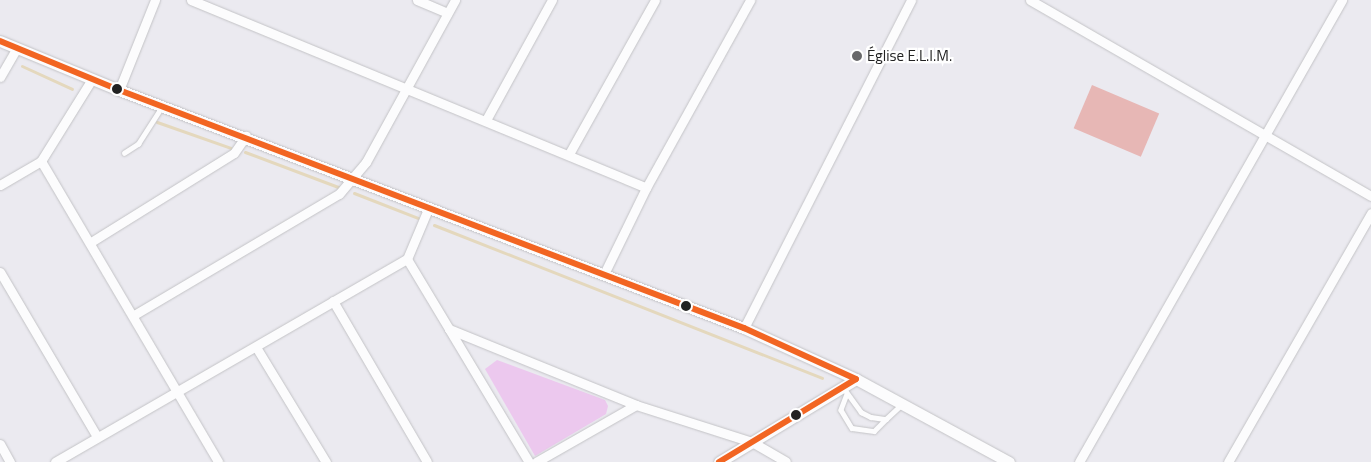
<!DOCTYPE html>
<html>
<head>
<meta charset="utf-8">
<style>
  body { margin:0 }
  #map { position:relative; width:1371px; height:462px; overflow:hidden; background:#ebeaf0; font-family:"Titillium Web",sans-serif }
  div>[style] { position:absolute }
  .grass>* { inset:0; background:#ecc8ee }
  .pitch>* { inset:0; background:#e7b7b5; transform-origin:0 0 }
  .stream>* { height:3px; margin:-1.5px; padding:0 1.5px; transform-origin:1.5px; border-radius:1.5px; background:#e4d8bd }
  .roads { filter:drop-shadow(0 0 1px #c3c3c6) drop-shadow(0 0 1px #c3c3c6) }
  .service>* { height:4.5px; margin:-2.25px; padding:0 2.25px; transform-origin:2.25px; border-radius:2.25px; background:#fcfcfd }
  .minor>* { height:9px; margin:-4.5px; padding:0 4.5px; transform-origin:4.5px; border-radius:4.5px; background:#fcfcfd }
  .tertiary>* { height:11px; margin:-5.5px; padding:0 5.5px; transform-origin:5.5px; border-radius:5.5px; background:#fcfcfd }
  .bus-1>* { height:6px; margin:-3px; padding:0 3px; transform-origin:3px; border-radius:3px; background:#f26522 }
  .dots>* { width:14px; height:14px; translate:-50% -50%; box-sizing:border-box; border:2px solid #fff; border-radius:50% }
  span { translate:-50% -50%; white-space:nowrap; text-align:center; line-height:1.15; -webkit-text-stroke:4.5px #fff; paint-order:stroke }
  .poi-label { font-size:15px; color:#222 }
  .left { translate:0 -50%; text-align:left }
</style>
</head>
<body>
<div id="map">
  <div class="grass">
    <div style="clip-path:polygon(497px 360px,605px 400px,608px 406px,606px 414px,535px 456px,485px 369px)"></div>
  </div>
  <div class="pitch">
    <div style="left:1092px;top:85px;width:73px;height:47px;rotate:23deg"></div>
  </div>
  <div class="stream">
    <div style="left:22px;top:66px;width:55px;rotate:24.7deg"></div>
    <div style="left:157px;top:122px;width:78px;rotate:19.4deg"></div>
    <div style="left:245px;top:152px;width:103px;rotate:20.6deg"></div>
    <div style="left:354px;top:193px;width:69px;rotate:21.3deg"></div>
    <div style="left:434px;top:225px;width:417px;rotate:21.5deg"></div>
  </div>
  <div class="roads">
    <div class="service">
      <div style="left:124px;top:153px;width:17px;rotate:-33deg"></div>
      <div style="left:138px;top:144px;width:43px;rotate:-57.4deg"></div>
      <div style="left:843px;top:387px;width:31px;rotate:54deg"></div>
      <div style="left:861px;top:412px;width:11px;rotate:27deg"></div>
      <div style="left:871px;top:417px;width:15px;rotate:8deg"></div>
      <div style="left:886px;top:419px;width:22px;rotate:-43deg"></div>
      <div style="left:847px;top:394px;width:17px;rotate:111deg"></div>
      <div style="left:841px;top:410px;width:21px;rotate:59deg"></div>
      <div style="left:852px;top:428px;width:22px;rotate:8deg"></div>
      <div style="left:874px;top:431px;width:17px;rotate:-45deg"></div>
    </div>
    <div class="minor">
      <div style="left:191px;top:0;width:492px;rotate:22.4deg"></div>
      <div style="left:417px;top:0;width:33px;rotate:23deg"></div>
      <div style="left:1030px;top:0;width:393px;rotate:29.9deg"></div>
      <div style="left:0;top:77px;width:34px;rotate:-60deg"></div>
      <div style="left:119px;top:90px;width:97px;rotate:-68.2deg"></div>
      <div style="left:486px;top:120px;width:137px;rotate:-61.2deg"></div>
      <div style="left:569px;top:154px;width:176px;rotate:-60.8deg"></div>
      <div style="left:41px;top:161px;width:349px;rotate:59.5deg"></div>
      <div style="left:0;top:185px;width:48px;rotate:-30.3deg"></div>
      <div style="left:41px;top:161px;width:97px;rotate:-58.1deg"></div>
      <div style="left:91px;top:242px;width:168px;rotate:-31.9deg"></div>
      <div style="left:234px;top:153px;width:21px;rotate:-55deg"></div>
      <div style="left:407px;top:259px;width:82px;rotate:59deg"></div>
      <div style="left:449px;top:329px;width:202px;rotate:22.1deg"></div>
      <div style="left:636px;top:405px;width:122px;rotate:17.7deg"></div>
      <div style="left:752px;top:442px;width:39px;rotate:30deg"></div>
      <div style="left:0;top:272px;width:191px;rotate:59.5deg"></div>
      <div style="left:604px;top:274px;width:96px;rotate:-64deg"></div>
      <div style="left:646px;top:188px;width:215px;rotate:-61deg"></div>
      <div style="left:333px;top:301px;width:186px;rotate:59.7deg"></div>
      <div style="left:134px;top:315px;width:238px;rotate:-30.6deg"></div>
      <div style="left:339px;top:194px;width:42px;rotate:-49.8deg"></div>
      <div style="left:366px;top:162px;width:185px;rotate:-61.2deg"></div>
      <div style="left:744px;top:328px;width:368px;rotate:-63deg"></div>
      <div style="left:449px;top:329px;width:155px;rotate:59deg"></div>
      <div style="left:256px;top:347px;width:135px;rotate:58.7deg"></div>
      <div style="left:0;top:444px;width:21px;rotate:61deg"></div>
      <div style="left:55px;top:462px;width:406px;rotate:-30deg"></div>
      <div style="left:407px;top:259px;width:54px;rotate:-67.2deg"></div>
      <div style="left:536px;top:462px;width:115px;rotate:-29.7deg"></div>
      <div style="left:1079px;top:462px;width:532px;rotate:-60.35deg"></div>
      <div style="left:1228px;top:462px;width:287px;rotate:-60.1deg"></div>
    </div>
    <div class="tertiary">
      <div style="left:0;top:41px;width:129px;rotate:22.4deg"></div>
      <div style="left:119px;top:90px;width:669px;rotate:20.85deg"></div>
      <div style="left:744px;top:328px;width:123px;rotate:24.5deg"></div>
      <div style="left:856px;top:379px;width:174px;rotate:28.5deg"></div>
      <div style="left:719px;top:462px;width:160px;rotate:-31.2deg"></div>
    </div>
  </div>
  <div class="bus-1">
    <div style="left:0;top:41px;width:129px;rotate:22.4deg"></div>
    <div style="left:119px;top:90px;width:669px;rotate:20.85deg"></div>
    <div style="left:744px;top:328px;width:123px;rotate:24.5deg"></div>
    <div style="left:719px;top:462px;width:160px;rotate:-31.2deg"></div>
  </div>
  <div class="dots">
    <div style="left:857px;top:56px;background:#68686a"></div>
    <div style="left:117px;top:89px;background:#222"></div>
    <div style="left:686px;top:306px;background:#222"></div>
    <div style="left:796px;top:415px;background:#222"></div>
  </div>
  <div class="poi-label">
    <span class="left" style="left:867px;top:56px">Église E.L.I.M.</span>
  </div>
</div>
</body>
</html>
